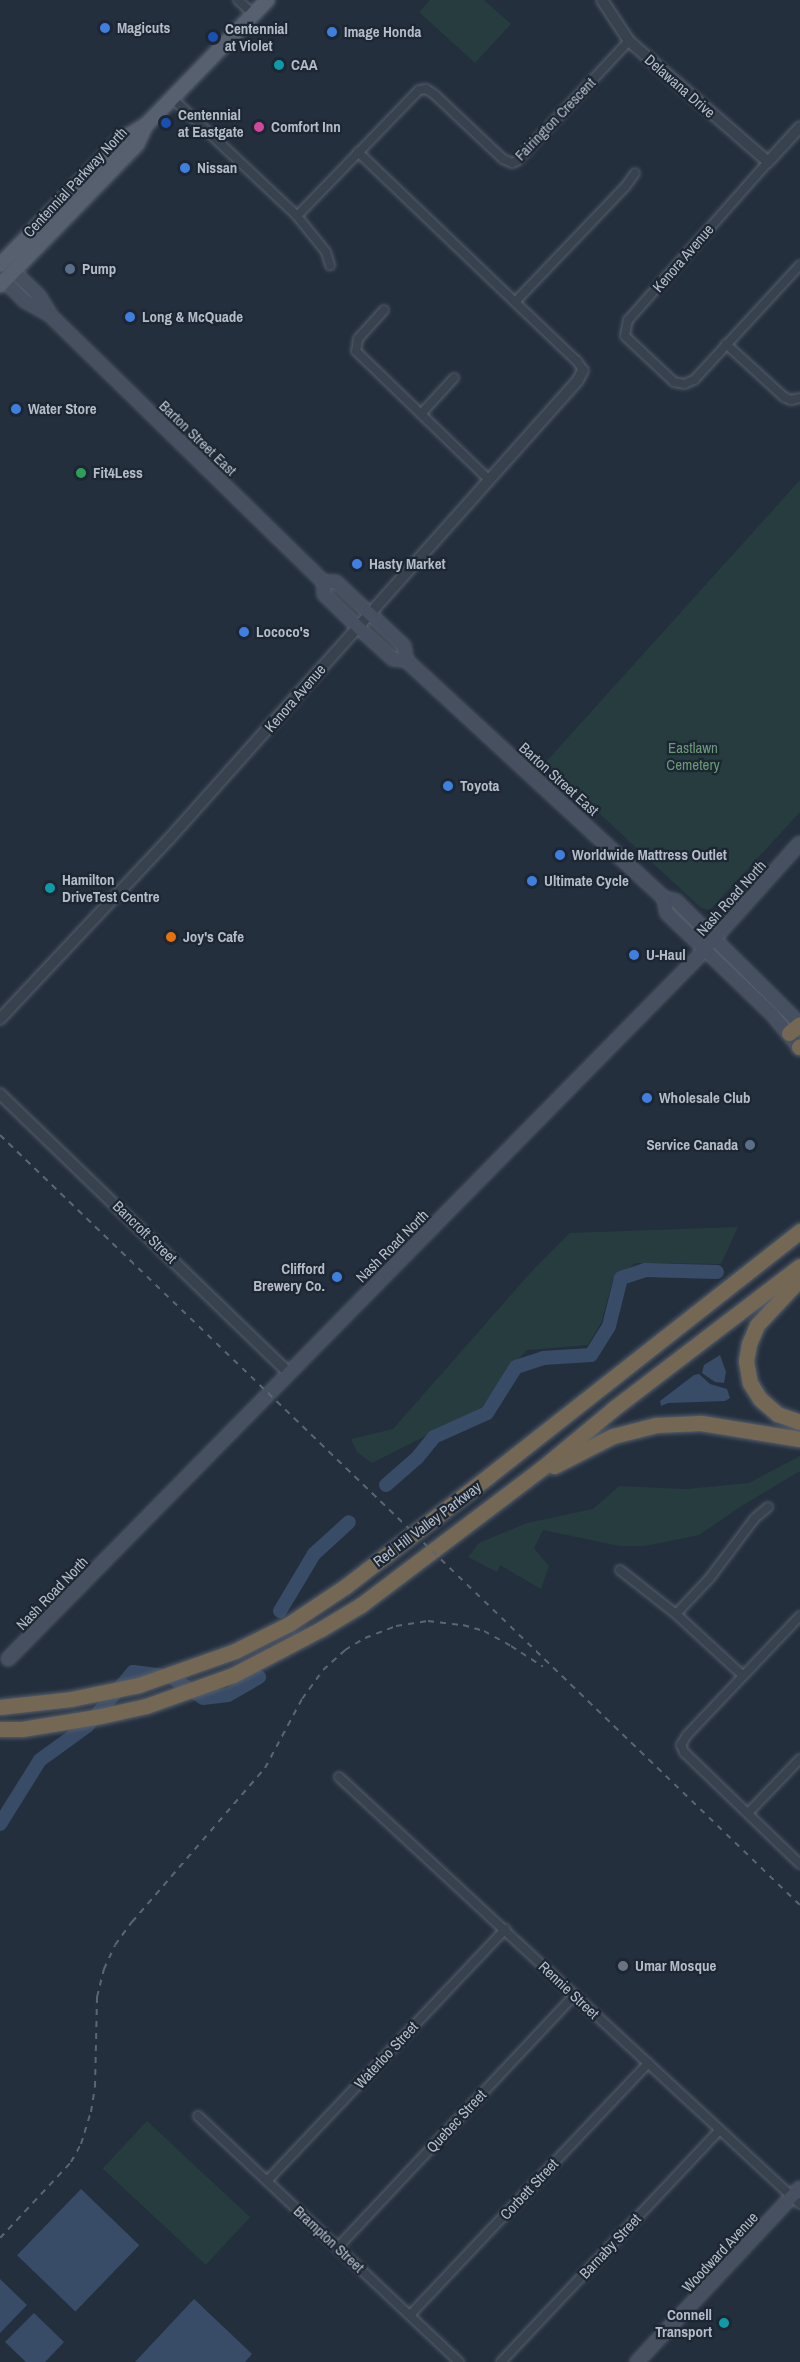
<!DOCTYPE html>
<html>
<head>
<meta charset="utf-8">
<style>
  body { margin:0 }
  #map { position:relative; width:800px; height:2362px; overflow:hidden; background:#242f3e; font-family:"Archivo Narrow",sans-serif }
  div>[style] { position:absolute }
  .green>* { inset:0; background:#263c3f; transform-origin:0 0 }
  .water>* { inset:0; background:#394c67; transform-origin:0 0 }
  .river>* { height:14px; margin:-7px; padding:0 7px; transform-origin:7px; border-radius:7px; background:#394c67 }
  .roads { filter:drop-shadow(0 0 2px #565f6c) drop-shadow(0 0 2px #565f6c) }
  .minor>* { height:8px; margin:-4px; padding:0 4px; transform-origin:4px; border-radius:4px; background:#38414e }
  .tertiary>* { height:10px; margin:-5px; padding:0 5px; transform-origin:5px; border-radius:5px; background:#38414e }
  .secondary>* { height:12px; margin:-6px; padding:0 6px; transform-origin:6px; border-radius:6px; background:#465061 }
  .primary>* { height:14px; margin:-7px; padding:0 7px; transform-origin:7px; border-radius:7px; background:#56606e }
  .motorway>* { height:15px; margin:-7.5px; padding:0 7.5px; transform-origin:7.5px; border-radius:7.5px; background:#746855 }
  .rail>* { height:2px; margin-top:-1px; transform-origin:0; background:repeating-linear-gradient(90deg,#5a6575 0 6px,transparent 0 12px) }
  .dots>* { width:16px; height:16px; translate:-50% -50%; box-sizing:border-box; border:3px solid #1d2633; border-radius:50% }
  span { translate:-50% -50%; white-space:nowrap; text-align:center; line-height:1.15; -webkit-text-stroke:4.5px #1d2633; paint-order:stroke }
  .poi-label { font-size:15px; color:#b4bcc9; font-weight:700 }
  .left { translate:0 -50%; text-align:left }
  .right { translate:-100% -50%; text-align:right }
  .street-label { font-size:15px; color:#b4bcc9 }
  .park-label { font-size:15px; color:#6b9a76 }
</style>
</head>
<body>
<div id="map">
  <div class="green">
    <div style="clip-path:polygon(430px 0,484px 0,511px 24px,475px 63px,419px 12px)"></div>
    <div style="clip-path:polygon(800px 480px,800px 812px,710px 910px,701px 908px,545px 763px)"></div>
    <div style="clip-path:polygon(738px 1227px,721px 1264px,636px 1263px,613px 1279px,601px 1323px,588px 1345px,527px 1350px,507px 1370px,481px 1408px,372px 1463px,357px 1452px,351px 1439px,393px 1429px,532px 1271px,570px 1233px)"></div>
    <div style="clip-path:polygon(800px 1456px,800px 1471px,740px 1507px,699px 1535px,645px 1546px,619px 1546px,543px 1530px,534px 1548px,549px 1566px,541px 1589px,500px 1565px,497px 1572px,468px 1557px,479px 1543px,527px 1523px,593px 1509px,619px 1486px,687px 1489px,749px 1483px)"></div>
    <div style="left:147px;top:2121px;width:141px;height:65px;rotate:43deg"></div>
  </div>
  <div class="water">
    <div style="clip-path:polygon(720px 1355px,726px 1372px,724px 1383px,715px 1382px,702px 1373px,704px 1365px)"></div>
    <div style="clip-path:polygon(699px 1374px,710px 1384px,727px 1389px,730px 1398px,725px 1401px,668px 1403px,661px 1406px,660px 1401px,694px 1375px)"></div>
    <div style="left:81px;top:2189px;width:81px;height:92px;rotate:44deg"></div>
    <div style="clip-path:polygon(0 2279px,27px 2305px,0 2333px)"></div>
    <div style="clip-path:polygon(194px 2299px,252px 2354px,245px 2362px,135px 2362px)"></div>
    <div style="clip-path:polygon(34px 2313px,64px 2342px,45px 2362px,26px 2362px,5px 2342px)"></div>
  </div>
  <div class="river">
    <div style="left:386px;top:1485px;width:41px;rotate:-41.1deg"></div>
    <div style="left:417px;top:1458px;width:27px;rotate:-51deg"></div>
    <div style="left:434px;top:1437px;width:58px;rotate:-24.4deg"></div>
    <div style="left:487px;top:1413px;width:54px;rotate:-57.8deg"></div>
    <div style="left:516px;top:1367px;width:28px;rotate:-18deg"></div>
    <div style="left:543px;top:1358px;width:48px;rotate:-3.6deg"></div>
    <div style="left:591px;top:1355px;width:34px;rotate:-58deg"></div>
    <div style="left:609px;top:1326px;width:49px;rotate:-76deg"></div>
    <div style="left:621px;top:1278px;width:25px;rotate:-18deg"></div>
    <div style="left:645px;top:1270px;width:72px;rotate:1.6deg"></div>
    <div style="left:280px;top:1611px;width:66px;rotate:-59.2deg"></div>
    <div style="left:314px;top:1554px;width:47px;rotate:-42.4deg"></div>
    <div style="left:0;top:1824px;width:75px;rotate:-58deg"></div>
    <div style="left:40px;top:1760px;width:58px;rotate:-35.9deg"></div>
    <div style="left:87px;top:1726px;width:71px;rotate:-49.6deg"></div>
    <div style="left:133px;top:1672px;width:38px;rotate:7deg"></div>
    <div style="left:171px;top:1677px;width:38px;rotate:33deg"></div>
    <div style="left:203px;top:1698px;width:25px;rotate:-7deg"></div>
    <div style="left:228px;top:1695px;width:36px;rotate:-30deg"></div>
  </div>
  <div class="roads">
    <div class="minor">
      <div style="left:238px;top:0;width:21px;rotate:43deg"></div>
      <div style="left:172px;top:98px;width:172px;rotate:43.3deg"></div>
      <div style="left:297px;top:216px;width:46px;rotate:51.1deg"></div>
      <div style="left:326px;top:252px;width:14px;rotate:73deg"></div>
      <div style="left:358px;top:152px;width:303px;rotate:43.7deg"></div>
      <div style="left:577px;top:361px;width:11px;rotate:56deg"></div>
      <div style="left:768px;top:162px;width:211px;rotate:131.5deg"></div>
      <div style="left:628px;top:320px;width:16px;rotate:101deg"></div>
      <div style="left:625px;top:336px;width:67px;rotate:43.2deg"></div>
      <div style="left:674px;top:382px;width:10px;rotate:11deg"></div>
      <div style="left:684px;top:384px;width:11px;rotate:-22deg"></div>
      <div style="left:694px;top:380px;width:156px;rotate:-47.3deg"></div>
      <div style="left:297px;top:216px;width:175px;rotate:-45.9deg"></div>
      <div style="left:419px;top:90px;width:7px;rotate:-8deg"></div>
      <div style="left:426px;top:89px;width:9px;rotate:32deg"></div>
      <div style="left:434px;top:94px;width:95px;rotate:43.3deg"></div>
      <div style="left:503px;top:159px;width:10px;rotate:24deg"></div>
      <div style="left:512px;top:163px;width:5px;rotate:-22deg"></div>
      <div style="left:517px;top:161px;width:164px;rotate:-47deg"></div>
      <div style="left:515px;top:302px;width:159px;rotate:-46.3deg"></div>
      <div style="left:625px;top:187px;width:17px;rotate:-54deg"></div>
      <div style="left:384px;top:310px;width:39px;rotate:132deg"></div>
      <div style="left:358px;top:339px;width:12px;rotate:99deg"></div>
      <div style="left:356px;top:351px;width:185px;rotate:44.1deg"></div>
      <div style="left:726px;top:344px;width:79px;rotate:42.4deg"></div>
      <div style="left:784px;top:397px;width:8px;rotate:23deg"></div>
      <div style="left:791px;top:400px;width:9px;rotate:-13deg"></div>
      <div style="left:421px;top:414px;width:49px;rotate:-47.5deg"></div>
      <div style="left:620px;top:1570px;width:71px;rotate:38.2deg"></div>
      <div style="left:676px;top:1614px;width:90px;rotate:42.7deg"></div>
      <div style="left:676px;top:1614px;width:48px;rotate:-46.7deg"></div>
      <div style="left:709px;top:1579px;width:76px;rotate:-53deg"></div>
      <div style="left:755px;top:1518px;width:17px;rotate:-40deg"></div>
      <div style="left:800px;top:1616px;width:164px;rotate:133.5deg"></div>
      <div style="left:687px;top:1735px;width:12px;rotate:121deg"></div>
      <div style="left:681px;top:1745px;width:8px;rotate:67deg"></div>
      <div style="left:684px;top:1752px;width:161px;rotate:44deg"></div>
      <div style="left:339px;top:1777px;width:628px;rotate:42.81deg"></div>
      <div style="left:748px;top:1813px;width:75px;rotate:-46.1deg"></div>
      <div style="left:198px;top:2116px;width:359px;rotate:43.3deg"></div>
      <div style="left:267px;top:2181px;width:347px;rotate:-46.6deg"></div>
      <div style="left:338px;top:2247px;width:345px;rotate:-46.8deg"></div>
      <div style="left:410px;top:2315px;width:347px;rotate:-46.6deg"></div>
      <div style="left:501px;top:2362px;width:319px;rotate:-46.7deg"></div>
    </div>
    <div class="tertiary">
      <div style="left:602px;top:0;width:49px;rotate:56.6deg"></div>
      <div style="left:629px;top:41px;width:184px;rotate:41deg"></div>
      <div style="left:768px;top:162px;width:47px;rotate:-47.6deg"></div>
      <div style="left:0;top:1019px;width:248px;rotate:-46.8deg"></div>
      <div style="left:170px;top:838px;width:613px;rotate:-48.3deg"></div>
      <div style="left:578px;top:380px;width:11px;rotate:-63deg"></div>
      <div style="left:0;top:1094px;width:400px;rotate:44deg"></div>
    </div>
    <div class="secondary">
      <div style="left:8px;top:266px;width:43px;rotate:44.1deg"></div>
      <div style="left:39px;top:296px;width:23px;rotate:59deg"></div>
      <div style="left:51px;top:316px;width:381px;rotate:44.3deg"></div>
      <div style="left:324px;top:582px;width:12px;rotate:90deg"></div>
      <div style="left:324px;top:594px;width:47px;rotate:44.1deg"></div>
      <div style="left:358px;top:627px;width:47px;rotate:42.4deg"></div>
      <div style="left:393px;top:659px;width:13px;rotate:4deg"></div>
      <div style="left:406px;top:660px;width:351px;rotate:42.7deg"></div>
      <div style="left:664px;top:898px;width:12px;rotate:14deg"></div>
      <div style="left:676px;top:901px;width:175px;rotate:44.8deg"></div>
      <div style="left:0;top:276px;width:35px;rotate:45deg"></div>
      <div style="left:25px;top:301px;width:26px;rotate:29deg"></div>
      <div style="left:324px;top:582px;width:12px"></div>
      <div style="left:336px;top:582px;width:93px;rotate:43.3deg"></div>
      <div style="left:404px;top:646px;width:14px;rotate:82deg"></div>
      <div style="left:664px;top:898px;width:15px;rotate:79deg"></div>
      <div style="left:667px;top:913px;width:146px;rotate:43.9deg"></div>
      <div style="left:772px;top:1014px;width:44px;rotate:50.5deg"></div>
      <div style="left:8px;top:1659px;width:983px;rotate:-45.49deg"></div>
      <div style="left:697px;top:958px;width:154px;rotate:-48.2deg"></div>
      <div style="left:637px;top:2362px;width:238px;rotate:-46.9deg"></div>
    </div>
    <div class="primary">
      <div style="left:0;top:265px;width:173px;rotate:-45.9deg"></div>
      <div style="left:120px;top:141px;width:31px;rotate:-32deg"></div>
      <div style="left:146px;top:125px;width:174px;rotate:-45.9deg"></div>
      <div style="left:0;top:285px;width:197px;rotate:-45.8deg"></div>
      <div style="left:137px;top:144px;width:21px;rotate:-65deg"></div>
    </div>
    <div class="motorway">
      <div style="left:789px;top:1033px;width:14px;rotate:-39deg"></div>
      <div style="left:799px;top:1047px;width:1px;rotate:-45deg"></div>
      <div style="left:800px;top:1279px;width:63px;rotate:133.1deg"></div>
      <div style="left:757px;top:1325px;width:21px;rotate:113deg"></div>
      <div style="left:749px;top:1344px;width:17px;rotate:100deg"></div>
      <div style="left:746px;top:1361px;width:22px;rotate:80deg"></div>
      <div style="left:750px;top:1383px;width:19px;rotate:58deg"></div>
      <div style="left:760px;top:1399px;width:23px;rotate:41deg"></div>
      <div style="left:777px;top:1414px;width:24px;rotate:19deg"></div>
      <div style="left:554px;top:1466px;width:66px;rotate:-27deg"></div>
      <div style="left:613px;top:1436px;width:44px;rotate:-14.3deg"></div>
      <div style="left:656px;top:1425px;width:45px;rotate:-2.5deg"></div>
      <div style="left:701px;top:1423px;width:100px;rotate:9.2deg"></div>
      <div style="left:0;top:1707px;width:71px;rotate:-6.4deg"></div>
      <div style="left:71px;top:1699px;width:69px;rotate:-11.6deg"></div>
      <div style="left:139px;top:1685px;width:102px;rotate:-19.5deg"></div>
      <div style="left:235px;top:1651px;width:60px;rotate:-26.6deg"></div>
      <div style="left:289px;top:1624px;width:69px;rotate:-33.7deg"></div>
      <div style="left:346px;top:1586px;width:182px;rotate:-37.6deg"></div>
      <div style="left:490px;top:1475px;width:395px;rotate:-38.2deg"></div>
      <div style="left:0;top:1729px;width:22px"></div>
      <div style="left:22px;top:1729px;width:80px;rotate:-9.3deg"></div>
      <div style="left:101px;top:1716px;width:46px;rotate:-12.5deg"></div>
      <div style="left:146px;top:1706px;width:92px;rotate:-19.6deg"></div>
      <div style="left:233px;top:1675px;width:99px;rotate:-27.6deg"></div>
      <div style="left:321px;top:1629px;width:47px;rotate:-31deg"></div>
      <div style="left:361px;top:1605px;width:227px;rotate:-37.1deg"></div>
      <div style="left:542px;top:1468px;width:92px;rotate:-39.7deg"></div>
      <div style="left:613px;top:1409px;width:235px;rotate:-37.4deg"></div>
    </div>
  </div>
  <div class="rail">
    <div style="left:0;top:1135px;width:1110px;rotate:43.91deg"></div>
    <div style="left:0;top:2238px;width:104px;rotate:-46.9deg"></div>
    <div style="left:71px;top:2162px;width:21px;rotate:-61deg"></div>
    <div style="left:81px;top:2144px;width:34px;rotate:-73deg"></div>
    <div style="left:91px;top:2112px;width:25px;rotate:-81deg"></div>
    <div style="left:95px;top:2087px;width:90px;rotate:-88.7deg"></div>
    <div style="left:97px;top:1997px;width:29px;rotate:-76deg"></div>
    <div style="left:104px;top:1969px;width:26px;rotate:-65deg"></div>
    <div style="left:115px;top:1945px;width:29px;rotate:-54deg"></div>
    <div style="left:132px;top:1922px;width:203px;rotate:-49.2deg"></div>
    <div style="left:265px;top:1768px;width:78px;rotate:-61.8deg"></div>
    <div style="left:302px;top:1699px;width:36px;rotate:-54deg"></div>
    <div style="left:323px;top:1670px;width:30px;rotate:-42deg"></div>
    <div style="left:345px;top:1650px;width:23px;rotate:-31deg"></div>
    <div style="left:365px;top:1638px;width:33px;rotate:-21deg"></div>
    <div style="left:396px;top:1626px;width:32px;rotate:-9deg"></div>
    <div style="left:428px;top:1621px;width:35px;rotate:7deg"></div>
    <div style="left:463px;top:1625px;width:22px;rotate:16deg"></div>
    <div style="left:484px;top:1631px;width:31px;rotate:29deg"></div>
    <div style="left:511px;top:1646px;width:38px;rotate:33deg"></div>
  </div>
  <div class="dots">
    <div style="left:105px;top:28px;background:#3f7fe0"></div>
    <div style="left:332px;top:32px;background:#3f7fe0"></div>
    <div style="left:213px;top:37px;background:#1a4fb4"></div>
    <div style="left:279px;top:65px;background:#0f9aa8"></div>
    <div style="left:166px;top:123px;background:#1a4fb4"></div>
    <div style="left:259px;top:127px;background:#d1479c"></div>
    <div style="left:185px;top:168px;background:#3f7fe0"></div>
    <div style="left:70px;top:269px;background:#5c6f8a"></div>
    <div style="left:130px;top:317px;background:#3f7fe0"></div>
    <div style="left:16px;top:409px;background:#3f7fe0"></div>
    <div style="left:81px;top:473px;background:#2e9e5b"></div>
    <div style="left:357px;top:564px;background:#3f7fe0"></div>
    <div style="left:244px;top:632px;background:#3f7fe0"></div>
    <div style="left:448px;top:786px;background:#3f7fe0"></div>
    <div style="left:560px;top:855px;background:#3f7fe0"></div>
    <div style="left:532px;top:881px;background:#3f7fe0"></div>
    <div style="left:50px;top:888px;background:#0f9aa8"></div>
    <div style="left:171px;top:937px;background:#e8710a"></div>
    <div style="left:634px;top:955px;background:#3f7fe0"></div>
    <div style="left:647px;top:1098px;background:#3f7fe0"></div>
    <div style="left:750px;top:1145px;background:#5c6f8a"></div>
    <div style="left:337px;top:1277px;background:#3f7fe0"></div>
    <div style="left:623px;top:1966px;background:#6b7280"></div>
    <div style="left:724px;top:2323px;background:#0f9aa8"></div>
  </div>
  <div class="poi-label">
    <span class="left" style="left:117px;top:28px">Magicuts</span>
    <span class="left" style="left:225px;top:37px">Centennial<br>at Violet</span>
    <span class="left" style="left:344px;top:32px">Image Honda</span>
    <span class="left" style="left:291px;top:65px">CAA</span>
    <span class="left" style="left:178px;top:123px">Centennial<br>at Eastgate</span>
    <span class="left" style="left:271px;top:127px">Comfort Inn</span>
    <span class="left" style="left:197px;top:168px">Nissan</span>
    <span class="left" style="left:82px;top:269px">Pump</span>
    <span class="left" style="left:142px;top:317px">Long &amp; McQuade</span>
    <span class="left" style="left:28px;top:409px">Water Store</span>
    <span class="left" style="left:93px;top:473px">Fit4Less</span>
    <span class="left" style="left:369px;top:564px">Hasty Market</span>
    <span class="left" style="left:256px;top:632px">Lococo's</span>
    <span class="left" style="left:460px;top:786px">Toyota</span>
    <span class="left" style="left:572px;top:855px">Worldwide Mattress Outlet</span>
    <span class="left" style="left:62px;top:888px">Hamilton<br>DriveTest Centre</span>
    <span class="left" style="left:544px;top:881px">Ultimate Cycle</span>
    <span class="left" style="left:183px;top:937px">Joy's Cafe</span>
    <span class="left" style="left:646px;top:955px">U-Haul</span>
    <span class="left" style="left:659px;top:1098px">Wholesale Club</span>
    <span class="right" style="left:738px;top:1145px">Service Canada</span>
    <span class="right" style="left:325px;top:1277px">Clifford<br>Brewery Co.</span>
    <span class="left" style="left:635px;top:1966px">Umar Mosque</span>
    <span class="right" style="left:712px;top:2323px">Connell<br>Transport</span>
  </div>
  <div class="street-label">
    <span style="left:680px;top:86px;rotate:41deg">Delawana Drive</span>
    <span style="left:555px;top:119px;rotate:-46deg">Fairington Crescent</span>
    <span style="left:75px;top:182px;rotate:-47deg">Centennial Parkway North</span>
    <span style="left:683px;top:258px;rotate:-49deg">Kenora Avenue</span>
    <span style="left:198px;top:438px;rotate:44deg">Barton Street East</span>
    <span style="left:295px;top:698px;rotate:-49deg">Kenora Avenue</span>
    <span style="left:559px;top:779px;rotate:42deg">Barton Street East</span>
    <span style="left:731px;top:898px;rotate:-48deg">Nash Road North</span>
    <span style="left:145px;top:1232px;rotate:44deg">Bancroft Street</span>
    <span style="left:392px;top:1246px;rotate:-45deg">Nash Road North</span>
    <span style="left:427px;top:1524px;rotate:-37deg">Red Hill Valley Parkway</span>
    <span style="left:52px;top:1593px;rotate:-46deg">Nash Road North</span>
    <span style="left:569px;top:1990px;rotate:43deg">Rennie Street</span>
    <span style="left:386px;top:2055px;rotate:-47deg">Waterloo Street</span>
    <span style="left:456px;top:2121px;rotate:-47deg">Quebec Street</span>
    <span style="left:529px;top:2189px;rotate:-47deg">Corbett Street</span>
    <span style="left:329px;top:2239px;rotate:43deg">Brampton Street</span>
    <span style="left:610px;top:2246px;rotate:-47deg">Barnaby Street</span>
    <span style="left:720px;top:2252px;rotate:-47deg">Woodward Avenue</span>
  </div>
  <div class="park-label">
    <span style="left:693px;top:756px">Eastlawn<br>Cemetery</span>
  </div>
</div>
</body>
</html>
